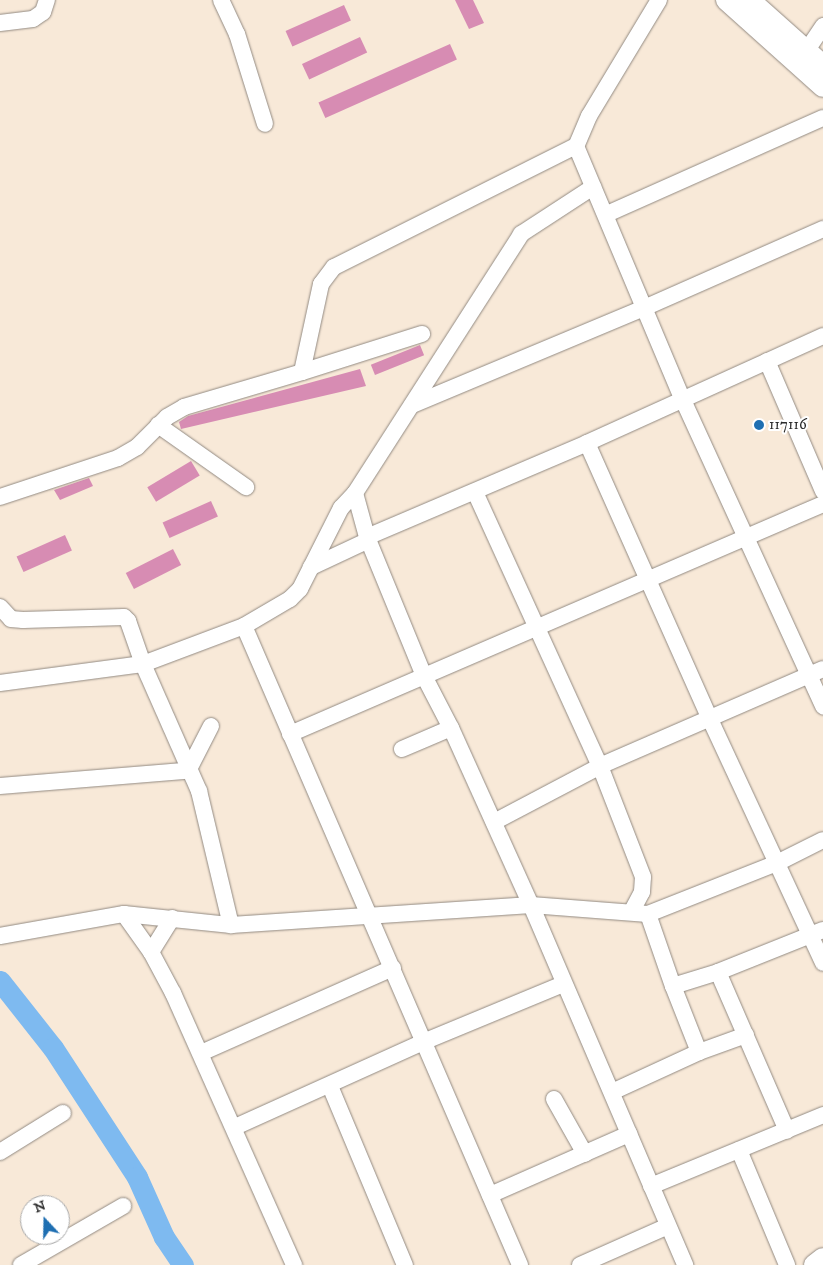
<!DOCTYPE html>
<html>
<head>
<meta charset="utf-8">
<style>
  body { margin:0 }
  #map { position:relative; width:823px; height:1265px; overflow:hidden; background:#f8e9d8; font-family:"IM FELL DW Pica",serif }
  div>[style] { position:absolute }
  .river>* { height:21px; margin:-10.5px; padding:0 10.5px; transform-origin:10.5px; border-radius:10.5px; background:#7ebaf0 }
  .building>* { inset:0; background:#d78cb3; transform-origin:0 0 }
  .roads { filter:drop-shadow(0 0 1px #928a82) drop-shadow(0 0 1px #928a82) }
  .minor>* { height:16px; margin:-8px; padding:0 8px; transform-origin:8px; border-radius:8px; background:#fff }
  .major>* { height:20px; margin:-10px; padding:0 10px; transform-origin:10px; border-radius:10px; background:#fff }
  .dots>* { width:14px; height:14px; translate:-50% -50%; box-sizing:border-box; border:2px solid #fff; border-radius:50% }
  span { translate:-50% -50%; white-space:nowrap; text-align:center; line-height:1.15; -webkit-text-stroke:4px #fff; paint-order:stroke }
  .poi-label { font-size:15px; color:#2b2b2b }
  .left { translate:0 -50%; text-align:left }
  .north { position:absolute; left:20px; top:1195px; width:50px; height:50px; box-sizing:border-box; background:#fff; border:1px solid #aaa; border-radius:50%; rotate:339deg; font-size:14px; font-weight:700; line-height:20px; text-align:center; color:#2b2b2b }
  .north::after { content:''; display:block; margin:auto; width:18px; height:22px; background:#1f6fb2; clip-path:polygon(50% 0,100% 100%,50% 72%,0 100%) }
</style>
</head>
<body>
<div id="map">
  <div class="river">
    <div style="left:0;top:981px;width:85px;rotate:51.7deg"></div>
    <div style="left:53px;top:1048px;width:154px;rotate:56.9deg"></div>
    <div style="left:137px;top:1177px;width:66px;rotate:65.8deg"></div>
    <div style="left:164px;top:1237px;width:34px;rotate:56deg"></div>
  </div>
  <div class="building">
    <div style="clip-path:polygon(455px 0,473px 0,484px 23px,469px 29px)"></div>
    <div style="left:344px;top:5px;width:17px;height:64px;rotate:66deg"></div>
    <div style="left:360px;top:37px;width:17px;height:64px;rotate:65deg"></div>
    <div style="left:450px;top:44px;width:17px;height:144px;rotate:66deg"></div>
    <div style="left:420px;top:345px;width:11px;height:53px;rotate:68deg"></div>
    <div style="clip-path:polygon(360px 369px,366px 386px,181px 429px,179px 422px,188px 416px)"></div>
    <div style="left:191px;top:461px;width:17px;height:51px;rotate:59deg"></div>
    <div style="clip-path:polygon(89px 478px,93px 486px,60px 500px,54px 490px)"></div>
    <div style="left:211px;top:501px;width:17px;height:53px;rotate:66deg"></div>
    <div style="left:65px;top:535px;width:17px;height:53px;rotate:66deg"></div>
    <div style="left:173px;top:549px;width:18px;height:53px;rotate:63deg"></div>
  </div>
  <div class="roads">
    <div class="minor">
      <div style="left:221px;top:0;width:38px;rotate:65deg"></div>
      <div style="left:237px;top:34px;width:94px;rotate:72.7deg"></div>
      <div style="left:659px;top:0;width:135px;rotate:121.1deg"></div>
      <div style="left:589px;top:116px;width:33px;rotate:113deg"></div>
      <div style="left:576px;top:146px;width:276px;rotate:67.2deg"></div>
      <div style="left:683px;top:400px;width:337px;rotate:65.4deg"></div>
      <div style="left:0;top:23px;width:33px;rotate:-7deg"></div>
      <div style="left:33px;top:19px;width:12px;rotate:-35deg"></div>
      <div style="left:43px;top:12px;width:13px;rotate:-72deg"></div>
      <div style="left:807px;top:50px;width:29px;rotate:-56deg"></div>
      <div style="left:607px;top:214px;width:236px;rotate:-24deg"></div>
      <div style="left:767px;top:361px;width:142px;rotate:66.7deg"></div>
      <div style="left:302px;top:372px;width:126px;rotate:-17.6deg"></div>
      <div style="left:412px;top:405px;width:251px;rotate:-22.7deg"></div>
      <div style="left:644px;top:308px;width:196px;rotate:-23.8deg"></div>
      <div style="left:158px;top:425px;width:108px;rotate:35.2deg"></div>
      <div style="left:587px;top:443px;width:300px;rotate:66deg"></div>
      <div style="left:709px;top:717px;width:271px;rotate:65.1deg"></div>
      <div style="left:475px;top:492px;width:301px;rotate:65.5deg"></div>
      <div style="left:600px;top:766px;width:119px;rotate:68.8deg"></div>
      <div style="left:643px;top:877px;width:15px;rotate:94deg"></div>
      <div style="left:642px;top:892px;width:21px;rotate:118deg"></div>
      <div style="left:355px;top:493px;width:46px;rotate:74.7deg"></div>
      <div style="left:367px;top:537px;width:150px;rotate:67.7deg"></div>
      <div style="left:424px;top:676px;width:59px;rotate:62.6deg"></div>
      <div style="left:451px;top:728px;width:194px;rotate:65.7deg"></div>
      <div style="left:531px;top:905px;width:392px;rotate:66.8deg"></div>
      <div style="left:0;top:497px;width:124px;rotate:-18.3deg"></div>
      <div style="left:118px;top:458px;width:22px;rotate:-30deg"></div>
      <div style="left:137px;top:447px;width:42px;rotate:-45deg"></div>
      <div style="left:167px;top:417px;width:20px;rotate:-30deg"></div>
      <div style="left:184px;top:407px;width:123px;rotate:-16.5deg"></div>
      <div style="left:302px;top:372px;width:90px;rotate:-77.8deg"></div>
      <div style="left:321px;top:284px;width:21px;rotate:-53deg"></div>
      <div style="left:334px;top:267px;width:271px;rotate:-26.6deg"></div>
      <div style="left:367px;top:537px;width:239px;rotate:-23.1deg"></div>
      <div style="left:587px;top:443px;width:259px;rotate:-24.4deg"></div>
      <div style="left:311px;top:567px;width:64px;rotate:-25deg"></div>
      <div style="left:0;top:607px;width:16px;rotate:47deg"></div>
      <div style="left:11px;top:619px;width:12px;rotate:5deg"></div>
      <div style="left:23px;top:620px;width:101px;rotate:-1.7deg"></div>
      <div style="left:124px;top:617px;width:6px;rotate:45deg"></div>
      <div style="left:128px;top:621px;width:46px;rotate:70.8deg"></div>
      <div style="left:143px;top:664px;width:139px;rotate:66.2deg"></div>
      <div style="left:199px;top:791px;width:138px;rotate:76.6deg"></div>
      <div style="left:244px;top:626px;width:696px;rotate:66.64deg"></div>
      <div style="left:0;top:683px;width:144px;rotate:-7.6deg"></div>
      <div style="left:143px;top:664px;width:108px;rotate:-20.6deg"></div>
      <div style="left:244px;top:626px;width:53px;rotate:-30.4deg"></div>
      <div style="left:290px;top:599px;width:14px;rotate:-45deg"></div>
      <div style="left:300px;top:589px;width:91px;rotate:-63.2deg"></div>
      <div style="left:341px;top:508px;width:21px;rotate:-47deg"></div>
      <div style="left:355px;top:493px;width:308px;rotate:-57.3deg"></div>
      <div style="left:521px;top:234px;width:86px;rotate:-33.1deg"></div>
      <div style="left:290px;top:734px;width:581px;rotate:-23.34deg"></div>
      <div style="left:402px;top:749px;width:53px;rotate:-23.2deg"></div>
      <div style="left:0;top:786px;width:184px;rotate:-4.7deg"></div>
      <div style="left:183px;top:771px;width:8px;rotate:-30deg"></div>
      <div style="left:190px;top:767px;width:46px;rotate:-62.9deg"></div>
      <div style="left:494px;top:822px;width:120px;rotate:-27.8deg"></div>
      <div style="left:600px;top:766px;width:243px;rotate:-23.5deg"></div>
      <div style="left:124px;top:914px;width:47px;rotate:54.6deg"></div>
      <div style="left:151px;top:952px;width:47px;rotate:61.8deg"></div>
      <div style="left:173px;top:993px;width:298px;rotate:66deg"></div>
      <div style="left:648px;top:914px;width:76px;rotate:70.9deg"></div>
      <div style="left:673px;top:986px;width:47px;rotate:-17.3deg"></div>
      <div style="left:718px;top:972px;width:113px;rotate:-21.8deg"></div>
      <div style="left:0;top:936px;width:126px;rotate:-10.1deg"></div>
      <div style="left:124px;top:914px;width:108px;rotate:5.9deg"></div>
      <div style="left:231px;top:925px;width:301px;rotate:-3.8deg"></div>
      <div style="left:531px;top:905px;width:117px;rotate:4.4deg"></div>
      <div style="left:648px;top:914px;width:139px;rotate:-21.6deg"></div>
      <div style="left:777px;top:863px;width:51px;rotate:-26.6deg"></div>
      <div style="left:151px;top:952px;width:40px;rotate:-58deg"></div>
      <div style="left:718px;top:972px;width:173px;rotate:66.5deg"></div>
      <div style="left:673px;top:986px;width:71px;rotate:68.5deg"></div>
      <div style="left:201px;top:1053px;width:210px;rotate:-23.9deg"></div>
      <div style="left:330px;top:1086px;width:194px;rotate:67.3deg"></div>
      <div style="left:612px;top:1092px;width:96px;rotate:-24.7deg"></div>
      <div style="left:699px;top:1052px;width:50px;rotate:-19.9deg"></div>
      <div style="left:554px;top:1099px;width:63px;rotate:60.6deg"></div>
      <div style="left:235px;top:1127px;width:206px;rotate:-24.3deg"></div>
      <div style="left:423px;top:1042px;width:152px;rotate:-22.5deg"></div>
      <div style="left:739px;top:1150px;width:125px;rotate:67.3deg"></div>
      <div style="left:0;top:1152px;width:74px;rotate:-31.8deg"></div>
      <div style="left:651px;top:1186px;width:186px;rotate:-22.4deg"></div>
      <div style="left:490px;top:1195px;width:152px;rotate:-23.7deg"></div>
      <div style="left:21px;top:1265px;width:118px;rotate:-30deg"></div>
      <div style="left:580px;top:1265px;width:96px;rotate:-23.9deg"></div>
    </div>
    <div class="major">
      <div style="left:726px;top:0;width:130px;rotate:41.9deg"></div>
      <div style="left:750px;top:0;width:98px;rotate:41.7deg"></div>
      <div style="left:814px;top:1265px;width:11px;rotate:-38deg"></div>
    </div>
  </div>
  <div class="dots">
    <div style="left:759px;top:425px;background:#1f6fb2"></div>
  </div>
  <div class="poi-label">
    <span class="left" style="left:769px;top:425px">117116</span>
  </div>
  <div class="north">N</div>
</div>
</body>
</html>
